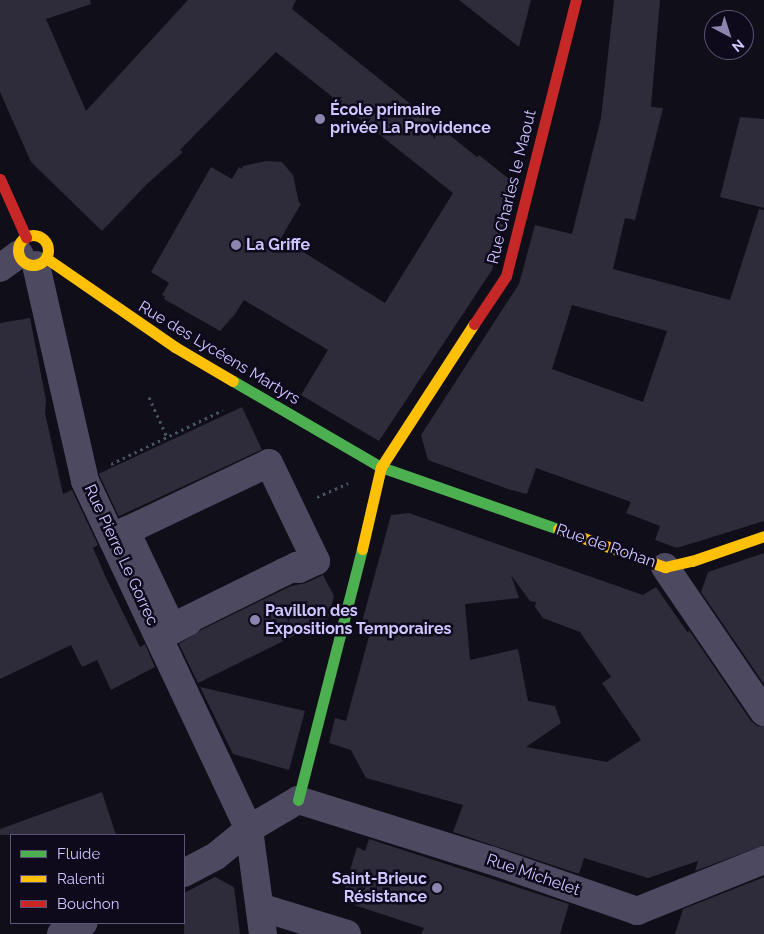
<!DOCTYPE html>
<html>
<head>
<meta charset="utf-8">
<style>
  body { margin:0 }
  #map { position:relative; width:764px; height:934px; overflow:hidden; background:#100e18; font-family:Raleway,sans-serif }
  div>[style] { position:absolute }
  .building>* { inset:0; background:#2e2b3b; transform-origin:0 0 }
  .path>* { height:3px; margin-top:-1.5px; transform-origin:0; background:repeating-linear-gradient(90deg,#485664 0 2.5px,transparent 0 6.5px) }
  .street>* { height:28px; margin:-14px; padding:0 14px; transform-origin:14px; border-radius:14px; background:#4c4961 }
  .fast>* { height:11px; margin:-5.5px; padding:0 5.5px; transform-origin:5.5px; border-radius:5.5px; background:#4caf50 }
  .slow>* { height:11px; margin:-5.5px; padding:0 5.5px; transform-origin:5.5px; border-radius:5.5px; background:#ffc107 }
  .slow>.ring { margin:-5.5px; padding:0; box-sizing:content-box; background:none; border:11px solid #ffc107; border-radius:50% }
  .jam>* { height:11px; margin:-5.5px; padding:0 5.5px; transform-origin:5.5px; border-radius:5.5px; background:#c62828 }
  .dots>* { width:14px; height:14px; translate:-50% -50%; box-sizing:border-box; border:2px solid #0e0a1c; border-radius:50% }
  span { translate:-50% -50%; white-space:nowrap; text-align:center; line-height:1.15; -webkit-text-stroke:5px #0e0a1c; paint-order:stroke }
  .poi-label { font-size:16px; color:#cfc5ff; font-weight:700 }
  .left { translate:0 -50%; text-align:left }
  .right { translate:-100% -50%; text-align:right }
  .street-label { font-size:16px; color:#cfc5ff }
  .legend { position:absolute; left:10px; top:834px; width:175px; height:90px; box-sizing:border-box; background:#0e0a1c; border:1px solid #5b5577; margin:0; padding:6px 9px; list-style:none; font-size:15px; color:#cfc5ff }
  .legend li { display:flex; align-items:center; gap:10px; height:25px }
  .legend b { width:25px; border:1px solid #5b5577 }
  .north { position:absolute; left:704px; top:10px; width:50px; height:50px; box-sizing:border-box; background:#0e0a1c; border:1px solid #5b5577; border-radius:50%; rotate:140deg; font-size:14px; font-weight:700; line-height:20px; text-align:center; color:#cfc5ff }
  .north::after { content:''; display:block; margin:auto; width:18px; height:22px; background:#8c85ae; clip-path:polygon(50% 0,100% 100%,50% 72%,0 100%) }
</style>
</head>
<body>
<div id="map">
  <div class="building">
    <div style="clip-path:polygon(0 0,90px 0,91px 4px,46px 19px,86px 111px,188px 0,296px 0,292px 9px,477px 157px,479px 155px,514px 183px,492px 270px,379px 441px,301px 395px,328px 350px,244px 300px,235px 314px,220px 331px,164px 299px,165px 296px,162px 295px,169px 283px,151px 272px,211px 167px,232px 179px,239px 167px,242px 169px,243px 166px,266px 161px,282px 162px,293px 175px,299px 203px,301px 204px,281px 238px,385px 303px,453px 193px,276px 52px,180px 150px,183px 152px,147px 184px,102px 231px,31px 162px,0 92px)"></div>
    <div style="clip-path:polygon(459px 0,531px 0,519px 47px)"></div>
    <div style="clip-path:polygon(evenodd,614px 0,660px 0,651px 107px,663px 108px,635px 220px,625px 218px,613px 269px,730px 300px,759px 209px,764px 210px,764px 521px,677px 548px,655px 540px,660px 526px,626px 513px,631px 502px,536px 468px,527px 494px,511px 490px,428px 460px,421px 435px,519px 284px,535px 225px,572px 234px,601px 118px,614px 0,572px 305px,667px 331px,643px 402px,552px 369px,572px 305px)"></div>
    <div style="clip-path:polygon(740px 117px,764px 119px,764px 208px,720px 197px)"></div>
    <div style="clip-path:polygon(30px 318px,46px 400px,45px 413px,63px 494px,72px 490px,98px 545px,93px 548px,107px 580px,140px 647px,145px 644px,155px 667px,111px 690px,97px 660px,82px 667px,71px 645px,0 679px,0 323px)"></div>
    <div style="left:242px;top:407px;width:47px;height:158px;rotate:65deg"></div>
    <div style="clip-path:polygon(evenodd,409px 513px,643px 595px,656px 587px,688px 633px,689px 630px,751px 721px,757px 726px,764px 727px,764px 845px,695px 871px,698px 861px,648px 878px,584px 858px,579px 874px,453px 832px,463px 805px,366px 778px,351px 750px,329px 743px,335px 718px,346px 721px,372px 625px,362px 622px,391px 515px,409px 513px,511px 575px,530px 601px,536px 602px,535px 607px,543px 618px,580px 632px,611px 677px,602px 683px,641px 740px,607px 762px,526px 747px,561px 723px,555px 706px,528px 701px,518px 649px,470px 660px,465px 604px,519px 598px,511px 575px)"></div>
    <div style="clip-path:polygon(764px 553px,764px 684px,701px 592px,708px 572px)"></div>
    <div style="clip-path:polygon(323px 575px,334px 596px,328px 619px,198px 683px,179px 644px,201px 630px,291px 586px,306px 583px)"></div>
    <div style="clip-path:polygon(200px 687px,305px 711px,289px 770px,233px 754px)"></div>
    <div style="clip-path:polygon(102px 792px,116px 835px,0 835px,0 829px)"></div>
    <div style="clip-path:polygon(369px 839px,569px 904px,560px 934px,421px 934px,424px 928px,354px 905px,355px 902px,342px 897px,357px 847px,365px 851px)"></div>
    <div style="clip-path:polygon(215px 877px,234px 887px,240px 934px,184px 934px,184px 893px)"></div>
    <div style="clip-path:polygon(764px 877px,764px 934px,675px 934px,683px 909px)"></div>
  </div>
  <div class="path">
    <div style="left:149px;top:397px;width:44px;rotate:65.8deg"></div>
    <div style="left:111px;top:464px;width:124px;rotate:-25.7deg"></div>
    <div style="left:317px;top:497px;width:34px;rotate:-24deg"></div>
  </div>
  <div class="street">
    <div style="left:36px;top:265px;width:221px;rotate:77.2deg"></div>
    <div style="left:85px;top:481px;width:385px;rotate:64.8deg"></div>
    <div style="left:249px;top:829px;width:106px;rotate:82.4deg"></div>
    <div style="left:0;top:268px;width:24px;rotate:-36deg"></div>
    <div style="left:269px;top:463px;width:109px;rotate:64.4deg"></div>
    <div style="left:316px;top:561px;width:19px;rotate:155deg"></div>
    <div style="left:299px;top:569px;width:4px;rotate:-124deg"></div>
    <div style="left:297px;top:566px;width:14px;rotate:155deg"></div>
    <div style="left:284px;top:572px;width:108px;rotate:153.7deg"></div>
    <div style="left:187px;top:620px;width:2px;rotate:63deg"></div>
    <div style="left:188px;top:622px;width:17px;rotate:152deg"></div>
    <div style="left:173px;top:630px;width:110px;rotate:-115.4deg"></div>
    <div style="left:126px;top:531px;width:158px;rotate:-25.4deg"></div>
    <div style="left:665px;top:567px;width:176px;rotate:55.7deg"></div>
    <div style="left:184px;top:873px;width:36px;rotate:-28deg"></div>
    <div style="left:216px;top:856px;width:43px;rotate:-39.3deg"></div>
    <div style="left:249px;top:829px;width:57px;rotate:-30.6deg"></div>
    <div style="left:298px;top:800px;width:201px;rotate:17.4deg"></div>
    <div style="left:490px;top:860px;width:156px;rotate:19.1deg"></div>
    <div style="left:637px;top:911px;width:137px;rotate:-21.9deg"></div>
    <div style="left:260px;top:907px;width:91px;rotate:17.2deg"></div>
    <div style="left:61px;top:934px;width:25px;rotate:-26deg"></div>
  </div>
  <div class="fast">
    <div style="left:233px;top:381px;width:171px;rotate:30.2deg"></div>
    <div style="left:381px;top:467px;width:188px;rotate:19.3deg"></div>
    <div style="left:298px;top:800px;width:259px;rotate:-75.7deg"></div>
  </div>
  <div class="slow">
    <div class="ring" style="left:18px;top:235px;width:19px;height:19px"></div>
    <div style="left:46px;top:258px;width:157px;rotate:34.6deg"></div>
    <div style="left:175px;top:347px;width:67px;rotate:30.4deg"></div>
    <div style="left:558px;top:529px;width:114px;rotate:19.6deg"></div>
    <div style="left:665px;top:567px;width:28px;rotate:-13deg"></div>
    <div style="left:692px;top:561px;width:76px;rotate:-19.1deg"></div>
    <div style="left:362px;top:549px;width:84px;rotate:-77deg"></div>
    <div style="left:381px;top:467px;width:171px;rotate:-57deg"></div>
  </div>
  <div class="jam">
    <div style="left:0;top:179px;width:64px;rotate:65.9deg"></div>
    <div style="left:474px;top:324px;width:58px;rotate:-56.3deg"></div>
    <div style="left:506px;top:276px;width:285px;rotate:-75.8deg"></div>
  </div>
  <div class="dots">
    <div style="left:320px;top:119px;background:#8c85ae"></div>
    <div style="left:236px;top:245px;background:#8c85ae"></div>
    <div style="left:255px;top:620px;background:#8c85ae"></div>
    <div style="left:437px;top:888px;background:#8c85ae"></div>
  </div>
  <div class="poi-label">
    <span class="left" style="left:330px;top:119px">École primaire<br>privée La Providence</span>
    <span class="left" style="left:246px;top:245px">La Griffe</span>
    <span class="left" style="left:265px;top:620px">Pavillon des<br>Expositions Temporaires</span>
    <span class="right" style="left:427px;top:888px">Saint-Brieuc<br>Résistance</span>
  </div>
  <div class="street-label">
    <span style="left:512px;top:187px;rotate:-76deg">Rue Charles le Maout</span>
    <span style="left:219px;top:353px;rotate:31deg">Rue des Lycéens Martyrs</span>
    <span style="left:606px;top:546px;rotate:19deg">Rue de Rohan</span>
    <span style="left:121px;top:555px;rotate:65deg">Rue Pierre Le Gorrec</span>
    <span style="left:533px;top:875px;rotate:19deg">Rue Michelet</span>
  </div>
  <ul class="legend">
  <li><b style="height:6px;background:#4caf50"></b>Fluide</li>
  <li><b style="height:6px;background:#ffc107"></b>Ralenti</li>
  <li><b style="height:6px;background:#c62828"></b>Bouchon</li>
  </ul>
  <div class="north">N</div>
</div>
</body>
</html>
